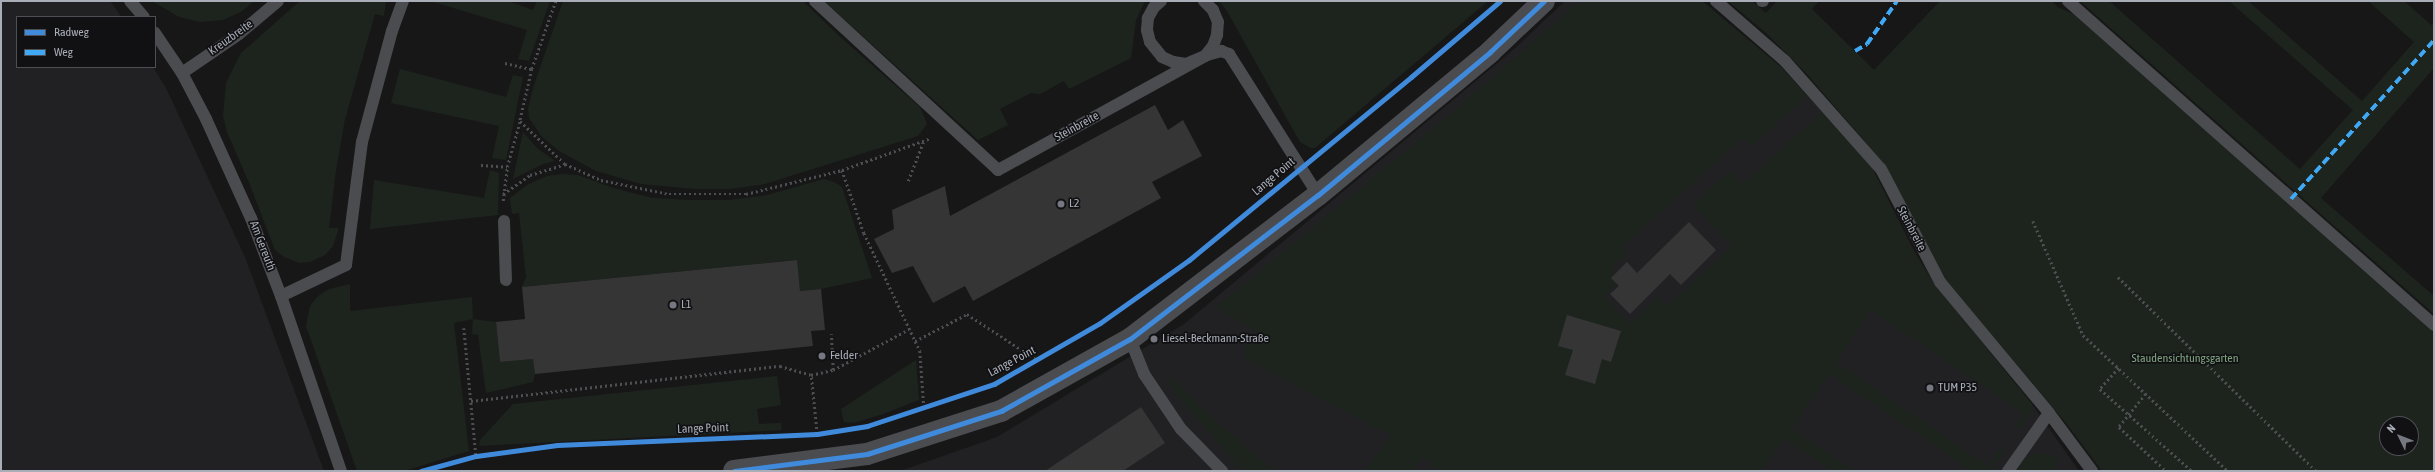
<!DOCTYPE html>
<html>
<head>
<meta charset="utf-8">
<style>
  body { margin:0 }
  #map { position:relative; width:2435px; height:472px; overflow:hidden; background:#171717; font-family:"Asap Condensed",sans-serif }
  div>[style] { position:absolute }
  .built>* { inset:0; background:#212123 }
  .green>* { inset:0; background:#1d241e }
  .building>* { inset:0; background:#353536 }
  .path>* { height:2.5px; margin-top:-1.25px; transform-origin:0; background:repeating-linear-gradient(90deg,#4d4e52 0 2px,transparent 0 5px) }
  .lane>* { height:12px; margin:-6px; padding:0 6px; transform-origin:6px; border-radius:6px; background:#4b4c50 }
  .street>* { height:22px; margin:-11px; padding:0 11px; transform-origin:11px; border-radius:11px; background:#4b4c50 }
  .quiet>* { height:4px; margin-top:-2px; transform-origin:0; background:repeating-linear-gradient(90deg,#3fa9f5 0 8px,transparent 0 12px) }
  .cycleway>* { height:5px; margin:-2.5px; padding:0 2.5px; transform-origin:2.5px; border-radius:2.5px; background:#408adc }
  .dots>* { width:11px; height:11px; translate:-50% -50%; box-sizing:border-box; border:2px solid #111113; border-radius:50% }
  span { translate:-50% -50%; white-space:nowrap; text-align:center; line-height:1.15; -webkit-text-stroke:3.5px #111113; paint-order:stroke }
  .street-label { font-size:12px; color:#a8adb8 }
  .poi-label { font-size:12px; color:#a8adb8 }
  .left { translate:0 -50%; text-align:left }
  .park-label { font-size:12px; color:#7fa381 }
  .frame { position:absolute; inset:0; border:2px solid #a8adb8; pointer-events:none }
  .legend { position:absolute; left:16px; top:16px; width:140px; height:52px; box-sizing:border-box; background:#111113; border:1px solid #4d4f55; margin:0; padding:5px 7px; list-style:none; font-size:12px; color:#a8adb8 }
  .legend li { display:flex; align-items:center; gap:8px; height:20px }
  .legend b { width:20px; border:1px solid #4d4f55 }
  .north { position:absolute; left:2379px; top:416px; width:40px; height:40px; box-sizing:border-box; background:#111113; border:1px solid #4d4f55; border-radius:50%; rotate:313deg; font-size:11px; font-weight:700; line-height:16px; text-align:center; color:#a8adb8 }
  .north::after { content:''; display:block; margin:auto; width:14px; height:18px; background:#757880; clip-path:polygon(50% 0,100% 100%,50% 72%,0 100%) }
</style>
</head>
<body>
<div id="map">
  <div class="built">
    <div style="clip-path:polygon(1px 1px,110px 1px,116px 9px,121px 17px,17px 17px,17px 67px,153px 67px,166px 88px,245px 257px,324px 471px,1px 471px)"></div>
    <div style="clip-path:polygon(1565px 1px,1702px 1px,1781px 67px,1870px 164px,1915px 253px,1935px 285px,2032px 404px,2079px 471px,900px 471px,997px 437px,1184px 324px,1513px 50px)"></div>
  </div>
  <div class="green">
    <div style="clip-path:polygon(152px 1px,254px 1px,241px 12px,223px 20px,200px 22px,179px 17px)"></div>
    <div style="clip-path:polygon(300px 1px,386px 1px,384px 16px,375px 14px,345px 119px,336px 170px,329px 228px,339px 228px,333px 246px,325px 255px,310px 262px,299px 263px,284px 257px,275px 250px,250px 185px,227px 132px,223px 116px,226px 83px,241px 53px)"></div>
    <div style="clip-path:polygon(430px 1px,508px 1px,533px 10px,537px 1px,550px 1px,529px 61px,518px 59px,527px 30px)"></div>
    <div style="clip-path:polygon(563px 1px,803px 1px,839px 36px,920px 107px,927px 124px,918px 136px,765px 184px,730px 189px,695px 189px,641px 184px,596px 171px,559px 151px,542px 137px,529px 118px,528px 109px,533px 88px)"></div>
    <div style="clip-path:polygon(824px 1px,1145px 1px,1136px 20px,1131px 58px,1069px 89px,1064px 81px,1040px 94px,1031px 93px,1000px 109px,1008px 125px,978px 140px)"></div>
    <div style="clip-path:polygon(1219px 1px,1488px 1px,1315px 148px,1311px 148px,1300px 142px,1296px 135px,1227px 11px)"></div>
    <div style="clip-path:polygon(1580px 1px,1702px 1px,1781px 67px,1807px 96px,1752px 146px,1743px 138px,1622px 247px,1627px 253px,1612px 268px,1621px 278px,1604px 297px,1631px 324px,1658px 297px,1667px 306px,1732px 246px,1693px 205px,1729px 171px,1743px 184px,1822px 112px,1870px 164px,1915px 253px,1935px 285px,2032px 404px,2033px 411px,2019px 428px,2015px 426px,2024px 414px,1871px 310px,1836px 362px,1988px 466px,1999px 449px,2004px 451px,1991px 471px,1972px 471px,1829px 374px,1792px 429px,1854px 471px,1833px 471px,1784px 439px,1762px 471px,1437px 471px,1423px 456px,1412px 471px,1364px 471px,1391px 436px,1245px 358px,1243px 348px,1261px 334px,1216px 307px,1447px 117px)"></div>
    <div style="clip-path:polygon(evenodd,1728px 1px,1752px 1px,1766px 13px,1777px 1px,1819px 1px,1812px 9px,1874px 70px,1940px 1px,2052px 1px,2059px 8px,2074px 14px,2434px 333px,2434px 471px,2102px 471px,2066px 423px,1948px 283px,1925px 243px,1886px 166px,1805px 72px,1766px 33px,1728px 1px,2387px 424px,2411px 424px,2411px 448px,2387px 448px,2387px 424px)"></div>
    <div style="clip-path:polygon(2080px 1px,2109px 1px,2300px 169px,2353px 110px,2229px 1px,2248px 1px,2362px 101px,2414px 42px,2368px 1px,2404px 1px,2431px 25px,2434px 22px,2434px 68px,2321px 198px,2434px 296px,2434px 314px)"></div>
    <div style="clip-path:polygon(400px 69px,506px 97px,513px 75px,523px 77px,506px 160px,492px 158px,499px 126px,391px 103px)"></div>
    <div style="clip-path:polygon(523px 132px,537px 148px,555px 161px,543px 164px,513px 179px)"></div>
    <div style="clip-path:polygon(490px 170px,499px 173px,498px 215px,370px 229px,374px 180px,484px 198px)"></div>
    <div style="clip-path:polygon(562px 174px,578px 175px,613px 188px,653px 198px,691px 200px,729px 200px,767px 195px,824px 179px,834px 182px,842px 187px,872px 278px,821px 289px,800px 291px,796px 260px,522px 287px,526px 277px,519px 213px,512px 214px,510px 198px,527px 185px,547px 176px)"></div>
    <div style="clip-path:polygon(350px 284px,350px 311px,472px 297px,473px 319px,496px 322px,500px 362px,533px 359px,535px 374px,533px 382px,486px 393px,478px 335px,472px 334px,473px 319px,454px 323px,469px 451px,404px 471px,357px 471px,306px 326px,310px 306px,318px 296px,329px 289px)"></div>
    <div style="clip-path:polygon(916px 360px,919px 400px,883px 414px,854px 423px,844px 422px,841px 409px)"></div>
    <div style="clip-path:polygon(777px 376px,781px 405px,757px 409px,759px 424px,781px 423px,782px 430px,479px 446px,480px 440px,513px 404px)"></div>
    <div style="clip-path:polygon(1172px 377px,1203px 410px,1274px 471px,1242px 471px,1172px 389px,1169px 380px)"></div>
    <div style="clip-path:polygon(2040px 453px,2050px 454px,2059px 460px,2052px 471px,2016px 471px,2023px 461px,2031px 455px)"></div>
  </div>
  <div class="building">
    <div style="clip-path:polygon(1155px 105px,1168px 130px,1183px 120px,1202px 156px,1152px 182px,1161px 198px,973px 301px,965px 286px,933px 303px,913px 266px,892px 273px,874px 239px,894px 229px,892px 210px,945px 186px,950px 216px)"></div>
    <div style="clip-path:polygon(1689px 222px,1716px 250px,1681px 285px,1670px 274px,1630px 314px,1610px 294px,1619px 286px,1611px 278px,1627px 262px,1637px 273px)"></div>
    <div style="clip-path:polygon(797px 260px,800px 291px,821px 289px,825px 330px,811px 331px,813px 346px,535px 374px,533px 359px,500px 362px,496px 322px,525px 319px,522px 287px)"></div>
    <div style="clip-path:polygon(1567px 315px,1621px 331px,1611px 362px,1602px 359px,1595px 384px,1565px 375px,1573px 350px,1558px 346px)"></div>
    <div style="clip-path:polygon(1141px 407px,1165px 443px,1123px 471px,1045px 471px)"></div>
  </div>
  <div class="path">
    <div style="left:556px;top:1px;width:72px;rotate:109.4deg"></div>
    <div style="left:532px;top:69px;width:53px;rotate:103deg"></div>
    <div style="left:520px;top:121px;width:62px;rotate:43.7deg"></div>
    <div style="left:565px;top:164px;width:39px;rotate:24deg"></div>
    <div style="left:601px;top:180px;width:69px;rotate:11.6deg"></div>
    <div style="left:669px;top:194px;width:77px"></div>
    <div style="left:746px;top:194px;width:99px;rotate:-14deg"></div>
    <div style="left:842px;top:170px;width:95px;rotate:-19.8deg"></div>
    <div style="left:505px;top:63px;width:28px;rotate:13deg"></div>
    <div style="left:481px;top:165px;width:26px;rotate:4deg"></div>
    <div style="left:842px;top:170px;width:67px;rotate:70.8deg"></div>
    <div style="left:864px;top:233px;width:131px;rotate:64.6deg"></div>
    <div style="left:920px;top:351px;width:56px;rotate:85.9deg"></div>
    <div style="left:908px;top:181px;width:44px;rotate:-68.7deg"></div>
    <div style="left:503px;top:194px;width:33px;rotate:-35deg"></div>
    <div style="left:530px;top:175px;width:37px;rotate:-17deg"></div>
    <div style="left:503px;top:201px;width:34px;rotate:-83deg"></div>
    <div style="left:507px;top:167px;width:48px;rotate:-74.2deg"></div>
    <div style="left:2033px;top:221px;width:124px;rotate:66.3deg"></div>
    <div style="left:2083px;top:335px;width:199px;rotate:43.2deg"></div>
    <div style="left:2118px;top:277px;width:277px;rotate:44.4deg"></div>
    <div style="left:464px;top:328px;width:129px;rotate:84.6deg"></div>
    <div style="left:915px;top:341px;width:59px;rotate:-27.4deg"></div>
    <div style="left:967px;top:314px;width:84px;rotate:33.3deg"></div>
    <div style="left:2119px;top:368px;width:28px;rotate:132deg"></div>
    <div style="left:2100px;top:389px;width:123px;rotate:41.7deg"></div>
    <div style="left:833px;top:370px;width:86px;rotate:-28.3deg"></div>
    <div style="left:2146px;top:394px;width:43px;rotate:129.3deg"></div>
    <div style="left:2119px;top:427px;width:64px;rotate:43.1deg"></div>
    <div style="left:471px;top:401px;width:311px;rotate:-6.5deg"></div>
    <div style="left:780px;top:366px;width:32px;rotate:16deg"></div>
    <div style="left:817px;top:434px;width:59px;rotate:-95.8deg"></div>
    <div style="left:811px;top:375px;width:23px;rotate:-13deg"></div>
    <div style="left:833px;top:370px;width:36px;rotate:-93deg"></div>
  </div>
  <div class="lane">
    <div style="left:130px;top:1px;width:21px;rotate:49deg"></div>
    <div style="left:815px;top:1px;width:249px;rotate:42.7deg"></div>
    <div style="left:998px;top:170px;width:239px;rotate:-28.8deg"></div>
    <div style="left:1207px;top:55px;width:15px;rotate:-16deg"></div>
    <div style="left:1221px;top:51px;width:9px;rotate:21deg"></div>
    <div style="left:1229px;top:54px;width:167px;rotate:57.7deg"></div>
    <div style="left:1161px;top:1px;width:9px;rotate:139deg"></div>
    <div style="left:1154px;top:7px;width:13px;rotate:119deg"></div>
    <div style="left:1148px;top:18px;width:12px;rotate:95deg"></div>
    <div style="left:1147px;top:30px;width:12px;rotate:76deg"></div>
    <div style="left:1150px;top:42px;width:19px;rotate:51deg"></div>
    <div style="left:1162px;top:57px;width:12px;rotate:24deg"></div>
    <div style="left:1173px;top:62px;width:13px;rotate:9deg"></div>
    <div style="left:1186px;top:64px;width:21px;rotate:-23deg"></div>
    <div style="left:1205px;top:56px;width:13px;rotate:-51deg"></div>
    <div style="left:1213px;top:46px;width:12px;rotate:-70deg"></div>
    <div style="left:1217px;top:35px;width:13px;rotate:-86deg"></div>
    <div style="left:1218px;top:22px;width:13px;rotate:-113deg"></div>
    <div style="left:1213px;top:10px;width:13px;rotate:-135deg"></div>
    <div style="left:1716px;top:1px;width:91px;rotate:41deg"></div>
    <div style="left:1785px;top:61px;width:144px;rotate:48.4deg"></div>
    <div style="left:1881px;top:169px;width:127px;rotate:62.4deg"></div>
    <div style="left:1940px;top:282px;width:170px;rotate:50.2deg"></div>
    <div style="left:2049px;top:413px;width:72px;rotate:53.4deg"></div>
    <div style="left:1762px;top:1px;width:1px"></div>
    <div style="left:2068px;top:1px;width:489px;rotate:41.5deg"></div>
    <div style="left:155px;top:33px;width:48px;rotate:56deg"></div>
    <div style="left:182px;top:73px;width:52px;rotate:62.4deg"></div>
    <div style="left:206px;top:119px;width:109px;rotate:65.6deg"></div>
    <div style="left:251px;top:218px;width:84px;rotate:69deg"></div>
    <div style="left:281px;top:296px;width:185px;rotate:71.1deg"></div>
    <div style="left:182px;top:73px;width:69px;rotate:-34.4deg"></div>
    <div style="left:239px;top:34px;width:51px;rotate:-40.2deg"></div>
    <div style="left:504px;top:221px;width:59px;rotate:88.1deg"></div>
    <div style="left:281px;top:296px;width:72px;rotate:-25.5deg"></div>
    <div style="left:346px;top:265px;width:124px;rotate:-82.6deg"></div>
    <div style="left:362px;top:142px;width:115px;rotate:-74.9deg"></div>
    <div style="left:392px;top:31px;width:32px;rotate:-70deg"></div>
    <div style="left:1130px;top:339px;width:38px;rotate:68deg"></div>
    <div style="left:1144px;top:374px;width:66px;rotate:56.1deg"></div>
    <div style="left:1181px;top:429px;width:59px;rotate:45.7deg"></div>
    <div style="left:2008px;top:471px;width:71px;rotate:-54.7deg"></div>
  </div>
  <div class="street">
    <div style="left:734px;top:471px;width:134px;rotate:-7.3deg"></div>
    <div style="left:867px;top:454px;width:141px;rotate:-17.8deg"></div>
    <div style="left:1001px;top:411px;width:148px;rotate:-29.2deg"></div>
    <div style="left:1130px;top:339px;width:237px;rotate:-37.5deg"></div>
    <div style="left:1318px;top:195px;width:224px;rotate:-39.7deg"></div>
    <div style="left:1490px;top:52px;width:74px;rotate:-43.4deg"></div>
  </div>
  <div class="quiet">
    <div style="left:1855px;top:51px;width:14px;rotate:-30deg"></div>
    <div style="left:1867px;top:44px;width:52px;rotate:-55.1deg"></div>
    <div style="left:2291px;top:199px;width:214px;rotate:-48deg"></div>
  </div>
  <div class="cycleway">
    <div style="left:421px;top:471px;width:57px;rotate:-15.3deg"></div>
    <div style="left:476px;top:456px;width:82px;rotate:-7.7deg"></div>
    <div style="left:557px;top:445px;width:260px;rotate:-2.4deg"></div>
    <div style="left:817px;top:434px;width:51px;rotate:-9.1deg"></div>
    <div style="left:867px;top:426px;width:134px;rotate:-18.3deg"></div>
    <div style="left:994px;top:384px;width:122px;rotate:-29.9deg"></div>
    <div style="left:1100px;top:323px;width:109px;rotate:-35.3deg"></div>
    <div style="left:1189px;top:260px;width:288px;rotate:-39.5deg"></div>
    <div style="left:1411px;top:77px;width:117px;rotate:-40.5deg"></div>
    <div style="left:734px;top:471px;width:134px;rotate:-7.3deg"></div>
    <div style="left:867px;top:454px;width:141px;rotate:-17.8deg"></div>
    <div style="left:1001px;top:411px;width:148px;rotate:-29.2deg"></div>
    <div style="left:1130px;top:339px;width:237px;rotate:-37.5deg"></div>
    <div style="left:1318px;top:195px;width:224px;rotate:-39.7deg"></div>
    <div style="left:1490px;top:52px;width:74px;rotate:-43.4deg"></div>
  </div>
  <div class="dots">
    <div style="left:1061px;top:204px;background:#757880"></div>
    <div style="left:673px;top:305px;background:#757880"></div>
    <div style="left:1154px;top:339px;background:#757880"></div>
    <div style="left:822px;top:356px;background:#757880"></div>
    <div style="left:1930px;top:388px;background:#757880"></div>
  </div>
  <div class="street-label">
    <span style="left:231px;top:38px;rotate:-36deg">Kreuzbreite</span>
    <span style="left:1077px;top:127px;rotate:-29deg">Steinbreite</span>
    <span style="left:1274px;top:177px;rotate:-40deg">Lange Point</span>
    <span style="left:1911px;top:229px;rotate:62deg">Steinbreite</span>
    <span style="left:262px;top:246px;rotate:69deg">Am Gereuth</span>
    <span style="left:1012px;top:362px;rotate:-28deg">Lange Point</span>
    <span style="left:703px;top:429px;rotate:-2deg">Lange Point</span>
  </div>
  <div class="poi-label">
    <span class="left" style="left:1069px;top:204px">L2</span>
    <span class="left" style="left:681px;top:305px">L1</span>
    <span class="left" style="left:1162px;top:339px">Liesel-Beckmann-Straße</span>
    <span class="left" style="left:830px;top:356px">Felder</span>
    <span class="left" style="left:1938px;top:388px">TUM P35</span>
  </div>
  <div class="park-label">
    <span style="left:2185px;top:359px">Staudensichtungsgarten</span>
  </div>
  <div class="frame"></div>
  <ul class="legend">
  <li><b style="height:5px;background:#408adc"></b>Radweg</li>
  <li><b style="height:5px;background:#3fa9f5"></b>Weg</li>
  </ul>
  <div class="north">N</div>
</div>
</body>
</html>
